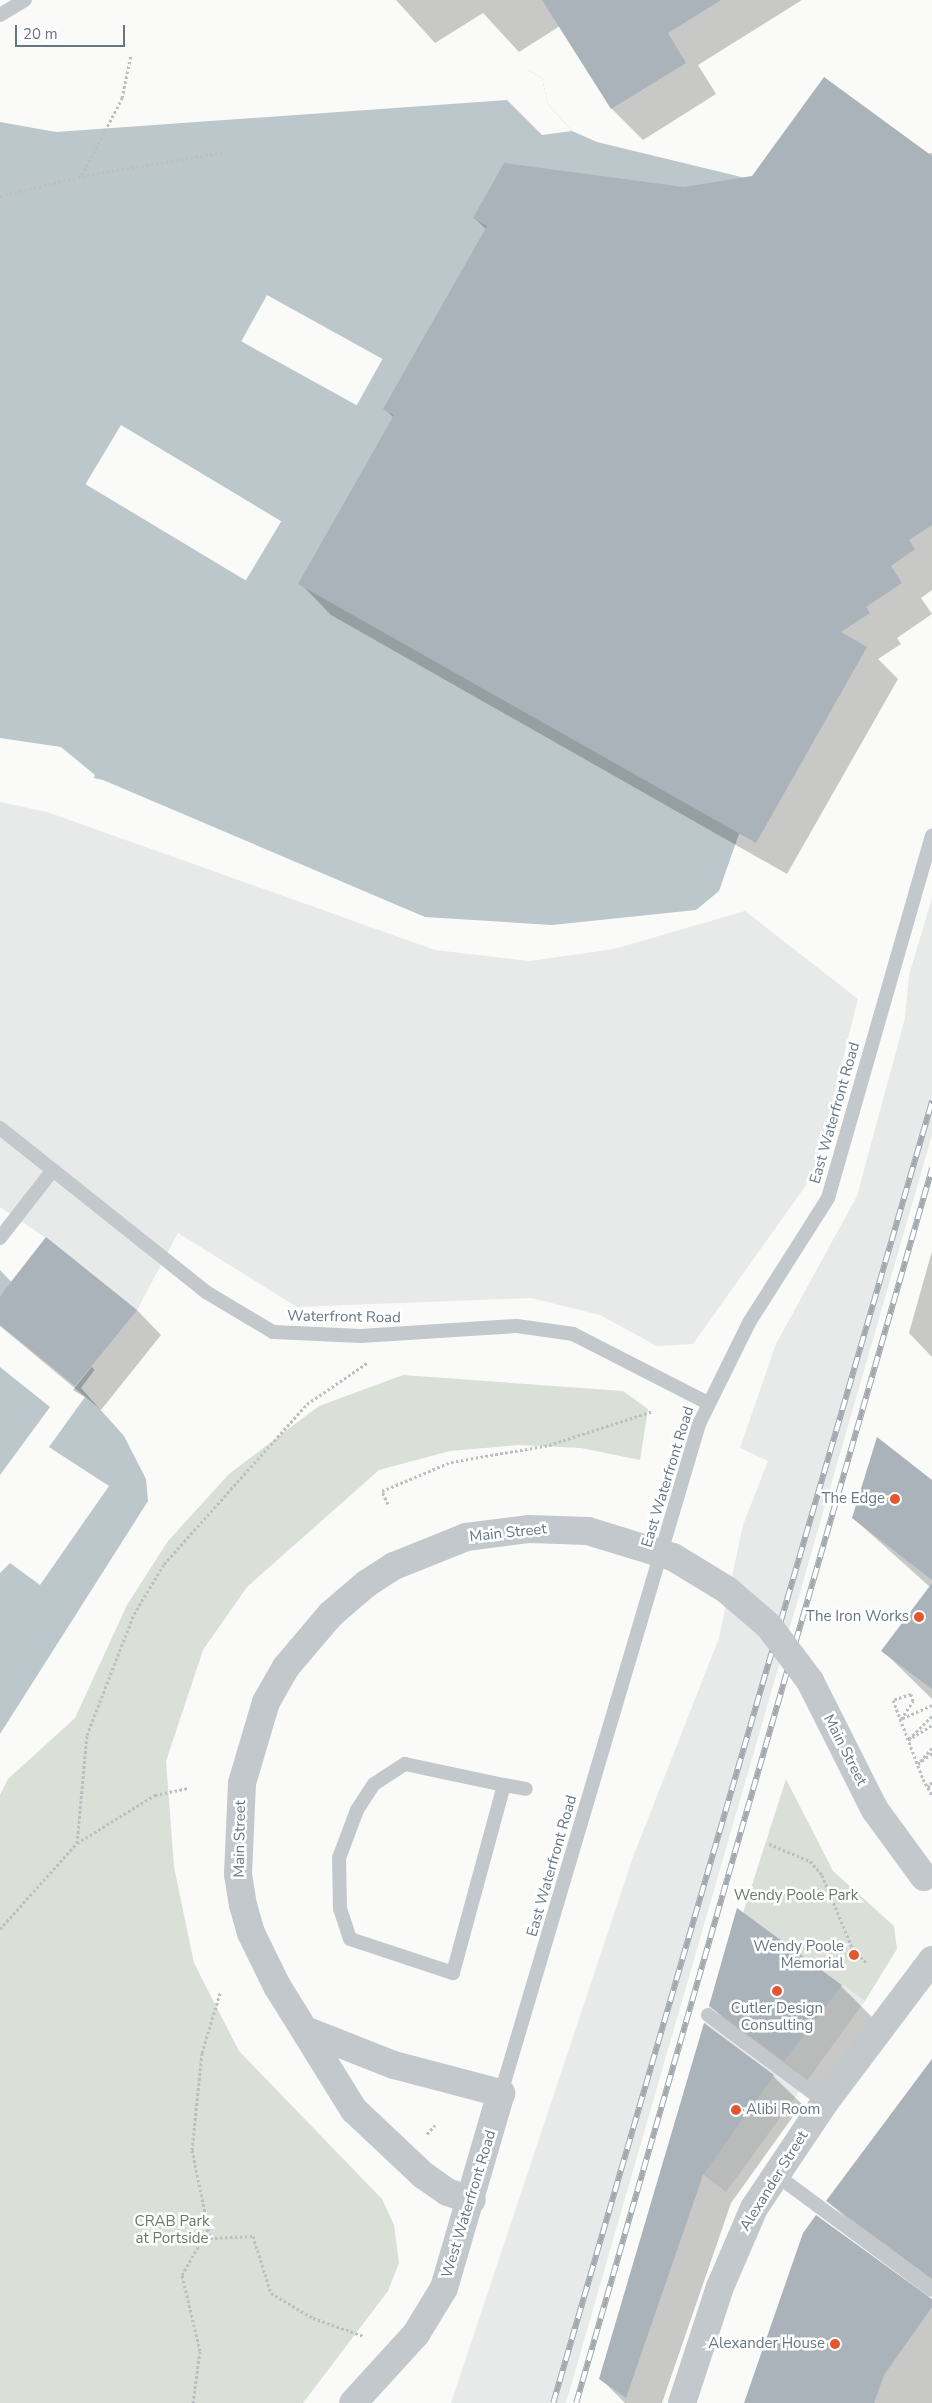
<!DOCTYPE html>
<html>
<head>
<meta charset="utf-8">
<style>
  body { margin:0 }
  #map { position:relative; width:932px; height:2403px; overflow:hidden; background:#fafaf8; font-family:"Nunito Sans",sans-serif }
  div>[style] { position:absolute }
  .built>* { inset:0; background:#e8e9e9 }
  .green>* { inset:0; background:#dadfd7 }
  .water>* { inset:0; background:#bbc7cb }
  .pier>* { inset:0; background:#fafaf8; transform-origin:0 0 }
  .shadow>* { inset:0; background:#0003 }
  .building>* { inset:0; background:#aab3b9 }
  .path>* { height:3px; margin-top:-1.5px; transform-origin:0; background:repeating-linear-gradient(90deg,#bbbfc2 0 2.5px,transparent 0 5px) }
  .service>* { height:14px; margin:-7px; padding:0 7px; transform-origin:7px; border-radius:7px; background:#c3c8cc }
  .minor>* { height:28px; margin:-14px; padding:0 14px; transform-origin:14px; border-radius:14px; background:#c3c8cc }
  .rail>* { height:5.5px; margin-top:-2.75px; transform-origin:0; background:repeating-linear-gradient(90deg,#fff 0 11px,#a2aab0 0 22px); box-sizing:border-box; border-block:1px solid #a2aab0 }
  .minor-bridge>* { height:28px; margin:-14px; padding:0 14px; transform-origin:14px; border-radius:14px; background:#c3c8cc }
  .dots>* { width:14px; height:14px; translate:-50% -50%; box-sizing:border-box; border:2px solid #fff; border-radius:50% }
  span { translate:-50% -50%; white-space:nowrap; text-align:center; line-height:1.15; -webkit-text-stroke:5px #fff; paint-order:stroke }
  .street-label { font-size:15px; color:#657683 }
  .poi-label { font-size:15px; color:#657683 }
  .right { translate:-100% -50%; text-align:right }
  .left { translate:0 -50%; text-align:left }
  .park-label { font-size:15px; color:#687a64 }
  .scale { position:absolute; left:15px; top:25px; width:110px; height:22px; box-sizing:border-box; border:2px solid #657683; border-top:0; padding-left:6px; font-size:15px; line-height:18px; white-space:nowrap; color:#657683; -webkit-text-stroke:4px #fff; paint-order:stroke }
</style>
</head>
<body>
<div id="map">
  <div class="built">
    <div style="clip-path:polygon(0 802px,47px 812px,435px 950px,530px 961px,614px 949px,745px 911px,858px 999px,814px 1174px,693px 1344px,657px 1346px,600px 1315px,531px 1298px,297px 1307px,178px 1233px,137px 1310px,75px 1386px,0 1296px,46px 1238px,0 1207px)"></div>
    <div style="clip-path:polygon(932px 898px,932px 1135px,566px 2403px,451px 2403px,633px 1857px,719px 1638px,743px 1525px,768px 1461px,740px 1448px,776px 1344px,857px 1196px,905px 1018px,909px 975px)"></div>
    <div style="clip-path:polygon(743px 1913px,865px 2001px,726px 2192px,668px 2147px,713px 1994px)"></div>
  </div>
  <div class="green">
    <div style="clip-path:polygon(403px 1375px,623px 1391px,648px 1409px,640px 1460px,581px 1448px,518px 1445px,450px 1451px,379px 1470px,247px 1587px,203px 1650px,166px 1761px,174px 1867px,194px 1963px,239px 2051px,382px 2199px,394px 2225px,399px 2263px,388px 2291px,303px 2403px,0 2403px,0 1795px,8px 1779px,75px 1718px,127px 1605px,168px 1541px,229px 1474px,319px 1406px)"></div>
    <div style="clip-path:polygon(786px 1779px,833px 1871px,894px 1926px,897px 1949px,865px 2001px,743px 1913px)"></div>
  </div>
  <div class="water">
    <div style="clip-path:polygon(528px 70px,542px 78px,548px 104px,572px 131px,597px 142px,819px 196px,929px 290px,719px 891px,696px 910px,552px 925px,425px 917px,103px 780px,0 758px,0 103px)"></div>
    <div style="clip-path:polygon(0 1270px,107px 1383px,158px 1486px,104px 1587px,0 1753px)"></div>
  </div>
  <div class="pier">
    <div style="clip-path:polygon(471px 68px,528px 70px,542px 78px,548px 104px,572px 131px,542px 135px,507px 100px,56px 132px,0 122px,0 101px,7px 99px)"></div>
    <div style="left:267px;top:295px;width:132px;height:53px;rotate:29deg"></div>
    <div style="left:121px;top:425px;width:187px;height:69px;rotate:31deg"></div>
    <div style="clip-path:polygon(0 738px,61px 747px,95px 775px,93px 780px,0 761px)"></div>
    <div style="clip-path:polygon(13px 1280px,93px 1365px,73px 1390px,85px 1397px,49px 1447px,109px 1486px,40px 1585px,10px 1563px,0 1573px,0 1475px,50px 1407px,0 1367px,0 1296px)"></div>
    <div style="clip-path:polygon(96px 1368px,110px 1382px,160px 1485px,161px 1513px,106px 1589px,0 1755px,0 1734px,148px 1501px,146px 1479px,124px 1436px,81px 1388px)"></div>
  </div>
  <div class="shadow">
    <div style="clip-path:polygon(396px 0,802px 0,698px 65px,716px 94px,643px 140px,612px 109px,560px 26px,519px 52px,483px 13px,435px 43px)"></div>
    <div style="clip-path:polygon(932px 153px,932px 590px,921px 598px,932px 614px,897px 638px,901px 644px,878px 659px,898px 679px,787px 874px,331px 615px,300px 583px,394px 418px,385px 409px,486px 229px,474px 218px)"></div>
    <div style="clip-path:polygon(932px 1251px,932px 1357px,909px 1333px)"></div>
    <div style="clip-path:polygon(0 1298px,137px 1310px,161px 1335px,101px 1410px,0 1326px)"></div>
    <div style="clip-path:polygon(932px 1481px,932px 1699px,883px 1651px,930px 1587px,853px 1518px)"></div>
    <div style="clip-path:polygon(841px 1986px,881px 2026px,825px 2100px,751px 2046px,711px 2006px)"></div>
    <div style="clip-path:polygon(705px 2025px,773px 2076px,802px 2104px,731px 2203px,662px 2403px,625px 2403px,601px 2379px)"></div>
    <div style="clip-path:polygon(932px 2061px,932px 2287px,862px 2234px,828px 2201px)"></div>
    <div style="clip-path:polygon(932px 2305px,932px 2403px,745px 2403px)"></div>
  </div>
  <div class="building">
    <div style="clip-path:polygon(542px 0,721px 0,668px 33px,686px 63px,611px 109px)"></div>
    <div style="clip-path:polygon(824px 77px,932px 156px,932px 525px,909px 540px,915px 549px,891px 566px,902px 583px,866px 607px,870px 613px,841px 632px,867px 647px,756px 843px,298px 584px,394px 415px,383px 409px,487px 226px,473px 218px,504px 163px,684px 187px,752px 176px)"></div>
    <div style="clip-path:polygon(46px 1237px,137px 1310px,75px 1386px,0 1325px,0 1296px)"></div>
    <div style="clip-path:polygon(877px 1437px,932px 1480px,932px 1580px,852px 1518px)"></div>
    <div style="clip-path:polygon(932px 1583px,932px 1689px,881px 1651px)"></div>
    <div style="clip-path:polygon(737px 1908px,842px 1985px,784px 2061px,709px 2006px)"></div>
    <div style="clip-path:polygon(704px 2023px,774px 2075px,703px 2175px,626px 2398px,599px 2379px)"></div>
    <div style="clip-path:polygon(932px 2059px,932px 2279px,826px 2201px)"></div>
    <div style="clip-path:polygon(816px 2215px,932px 2299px,932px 2307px,884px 2375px,874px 2403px,744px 2403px,803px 2233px)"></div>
  </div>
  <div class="path">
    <div style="left:82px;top:175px;width:87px;rotate:-62.5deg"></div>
    <div style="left:122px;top:98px;width:44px;rotate:-78.2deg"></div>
    <div style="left:0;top:196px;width:84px;rotate:-13.7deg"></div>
    <div style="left:82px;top:176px;width:144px;rotate:-9.6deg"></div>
    <div style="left:388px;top:1504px;width:14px;rotate:-115deg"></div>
    <div style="left:382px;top:1491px;width:75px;rotate:-22.8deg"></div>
    <div style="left:451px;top:1462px;width:99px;rotate:-9.8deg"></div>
    <div style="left:549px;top:1445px;width:109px;rotate:-18.1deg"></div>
    <div style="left:932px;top:1705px;width:34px;rotate:156deg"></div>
    <div style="left:901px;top:1719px;width:22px;rotate:-56deg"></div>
    <div style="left:913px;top:1701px;width:7px;rotate:-106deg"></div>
    <div style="left:911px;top:1694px;width:19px;rotate:162deg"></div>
    <div style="left:893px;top:1700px;width:85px;rotate:69.2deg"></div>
    <div style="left:923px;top:1779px;width:18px;rotate:61deg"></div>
    <div style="left:932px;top:1716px;width:34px;rotate:135deg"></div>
    <div style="left:908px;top:1740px;width:28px;rotate:-32deg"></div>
    <div style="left:932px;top:1748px;width:21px;rotate:131deg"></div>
    <div style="left:918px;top:1764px;width:18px;rotate:-38deg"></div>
    <div style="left:932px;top:1782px;width:6px;rotate:129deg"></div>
    <div style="left:928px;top:1787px;width:5px;rotate:-37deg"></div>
    <div style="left:77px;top:1843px;width:108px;rotate:-84.7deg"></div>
    <div style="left:87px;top:1735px;width:130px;rotate:-68.8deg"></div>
    <div style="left:134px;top:1614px;width:58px;rotate:-59deg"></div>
    <div style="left:164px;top:1564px;width:215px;rotate:-48.2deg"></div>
    <div style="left:307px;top:1404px;width:73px;rotate:-34.3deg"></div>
    <div style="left:769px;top:1844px;width:44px;rotate:22.5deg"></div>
    <div style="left:810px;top:1861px;width:18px;rotate:49deg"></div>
    <div style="left:822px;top:1875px;width:81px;rotate:67.5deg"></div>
    <div style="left:853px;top:1950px;width:18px;rotate:43deg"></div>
    <div style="left:0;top:1929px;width:115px;rotate:-48.2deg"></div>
    <div style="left:77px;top:1843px;width:92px;rotate:-31.6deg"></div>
    <div style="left:155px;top:1795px;width:34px;rotate:-12deg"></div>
    <div style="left:220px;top:1993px;width:63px;rotate:106.7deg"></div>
    <div style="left:202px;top:2053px;width:98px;rotate:95.9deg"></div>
    <div style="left:192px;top:2150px;width:90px;rotate:78.4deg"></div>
    <div style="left:210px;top:2238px;width:43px;rotate:-2.7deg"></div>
    <div style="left:253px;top:2236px;width:60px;rotate:72.5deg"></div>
    <div style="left:271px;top:2293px;width:49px;rotate:30.8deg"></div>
    <div style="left:313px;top:2318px;width:53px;rotate:19.8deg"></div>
    <div style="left:427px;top:2134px;width:12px;rotate:-48deg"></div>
    <div style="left:193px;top:2403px;width:52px;rotate:-82.3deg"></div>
    <div style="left:200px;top:2351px;width:78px;rotate:-103.3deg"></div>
    <div style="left:182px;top:2275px;width:53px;rotate:-60.5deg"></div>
  </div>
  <div class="service">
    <div style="left:0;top:15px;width:29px;rotate:-31deg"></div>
    <div style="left:0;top:1128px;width:263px;rotate:38.5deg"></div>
    <div style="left:206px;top:1292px;width:78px;rotate:30.8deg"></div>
    <div style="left:273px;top:1332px;width:88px;rotate:2.6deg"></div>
    <div style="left:361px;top:1336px;width:156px;rotate:-3.7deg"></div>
    <div style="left:517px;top:1326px;width:57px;rotate:8.1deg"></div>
    <div style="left:573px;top:1334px;width:152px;rotate:27.1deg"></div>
    <div style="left:0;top:1238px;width:86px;rotate:-52.1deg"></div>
    <div style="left:504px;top:1785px;width:195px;rotate:105.2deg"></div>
    <div style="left:453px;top:1973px;width:108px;rotate:-161.7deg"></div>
    <div style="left:350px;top:1939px;width:32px;rotate:-108deg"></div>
    <div style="left:340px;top:1909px;width:51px;rotate:-91.1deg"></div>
    <div style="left:339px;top:1858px;width:51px;rotate:-69.4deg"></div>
    <div style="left:357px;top:1810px;width:31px;rotate:-57deg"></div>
    <div style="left:374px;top:1784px;width:37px;rotate:-33deg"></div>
    <div style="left:405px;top:1764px;width:101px;rotate:12deg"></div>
    <div style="left:504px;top:1785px;width:22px;rotate:10deg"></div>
    <div style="left:708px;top:2015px;width:146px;rotate:36.6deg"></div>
    <div style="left:501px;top:2093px;width:698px;rotate:-73.51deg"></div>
    <div style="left:699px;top:1424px;width:115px;rotate:-63.7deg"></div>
    <div style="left:750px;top:1321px;width:146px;rotate:-57.6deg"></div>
    <div style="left:828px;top:1198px;width:377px;rotate:-74deg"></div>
    <div style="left:775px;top:2174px;width:195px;rotate:36.5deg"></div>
  </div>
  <div class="minor">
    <div style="left:242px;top:1783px;width:91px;rotate:92.5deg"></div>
    <div style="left:238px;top:1874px;width:31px;rotate:81deg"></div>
    <div style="left:243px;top:1905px;width:29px;rotate:74deg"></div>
    <div style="left:251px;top:1933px;width:59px;rotate:63.9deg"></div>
    <div style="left:277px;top:1986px;width:146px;rotate:58.2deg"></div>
    <div style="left:354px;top:2110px;width:95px;rotate:43.3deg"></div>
    <div style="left:423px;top:2175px;width:29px;rotate:35deg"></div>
    <div style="left:447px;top:2192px;width:26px;rotate:18deg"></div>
    <div style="left:305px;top:2030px;width:96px;rotate:21.5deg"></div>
    <div style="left:394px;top:2065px;width:111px;rotate:14.7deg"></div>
    <div style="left:501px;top:2093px;width:203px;rotate:106.3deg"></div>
    <div style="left:444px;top:2288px;width:54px;rotate:121.3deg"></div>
    <div style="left:416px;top:2334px;width:93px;rotate:132.4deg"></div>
    <div style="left:682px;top:2403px;width:122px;rotate:-71.9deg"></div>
    <div style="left:720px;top:2287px;width:86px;rotate:-66.7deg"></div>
    <div style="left:754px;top:2208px;width:128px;rotate:-56.2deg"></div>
    <div style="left:825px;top:2102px;width:178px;rotate:-53deg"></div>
  </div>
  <div class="rail">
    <div style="left:553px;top:2403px;width:1356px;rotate:-73.77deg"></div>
    <div style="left:576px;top:2403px;width:1285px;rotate:-73.92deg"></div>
  </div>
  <div class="minor-bridge">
    <div style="left:242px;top:1783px;width:84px;rotate:-73.5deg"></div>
    <div style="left:266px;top:1702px;width:40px;rotate:-60.3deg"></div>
    <div style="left:286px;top:1667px;width:70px;rotate:-49.7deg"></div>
    <div style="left:331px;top:1614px;width:46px;rotate:-40.6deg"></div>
    <div style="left:366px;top:1584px;width:33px;rotate:-33deg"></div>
    <div style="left:394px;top:1566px;width:78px;rotate:-21.9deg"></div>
    <div style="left:466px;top:1537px;width:64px;rotate:-7.2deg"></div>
    <div style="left:529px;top:1529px;width:59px;rotate:1.9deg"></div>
    <div style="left:588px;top:1531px;width:89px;rotate:17deg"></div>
    <div style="left:673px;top:1557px;width:63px;rotate:31.4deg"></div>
    <div style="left:727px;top:1590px;width:55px;rotate:40.6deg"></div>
    <div style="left:769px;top:1626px;width:69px;rotate:53.3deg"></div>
    <div style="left:810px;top:1681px;width:144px;rotate:63.3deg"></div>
    <div style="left:875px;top:1810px;width:83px;rotate:53.8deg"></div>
  </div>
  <div class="dots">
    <div style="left:895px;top:1499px;background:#e4572e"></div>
    <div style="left:919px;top:1617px;background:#e4572e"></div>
    <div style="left:854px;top:1955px;background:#e4572e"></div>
    <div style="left:777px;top:1991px;background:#e4572e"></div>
    <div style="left:736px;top:2110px;background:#e4572e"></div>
    <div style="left:835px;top:2344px;background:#e4572e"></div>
  </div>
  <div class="street-label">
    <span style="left:835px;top:1113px;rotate:-74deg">East Waterfront Road</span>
    <span style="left:344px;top:1317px;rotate:1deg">Waterfront Road</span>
    <span style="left:668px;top:1477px;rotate:-73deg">East Waterfront Road</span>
    <span style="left:508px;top:1533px;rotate:-6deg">Main Street</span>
    <span style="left:845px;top:1750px;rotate:63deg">Main Street</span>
    <span style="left:240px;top:1839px;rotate:-89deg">Main Street</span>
    <span style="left:552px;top:1866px;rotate:-74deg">East Waterfront Road</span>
    <span style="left:774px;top:2181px;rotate:-58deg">Alexander Street</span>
    <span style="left:469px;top:2204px;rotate:-73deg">West Waterfront Road</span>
  </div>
  <div class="poi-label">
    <span class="right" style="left:885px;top:1499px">The Edge</span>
    <span class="right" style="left:909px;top:1617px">The Iron Works</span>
    <span class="right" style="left:844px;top:1955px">Wendy Poole<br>Memorial</span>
    <span style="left:777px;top:2017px">Cutler Design<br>Consulting</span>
    <span class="left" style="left:746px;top:2110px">Alibi Room</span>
    <span class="right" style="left:825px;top:2344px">Alexander House</span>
  </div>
  <div class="park-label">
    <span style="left:796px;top:1896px">Wendy Poole Park</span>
    <span style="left:172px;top:2230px">CRAB Park<br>at Portside</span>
  </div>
  <div class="scale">20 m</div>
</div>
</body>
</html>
